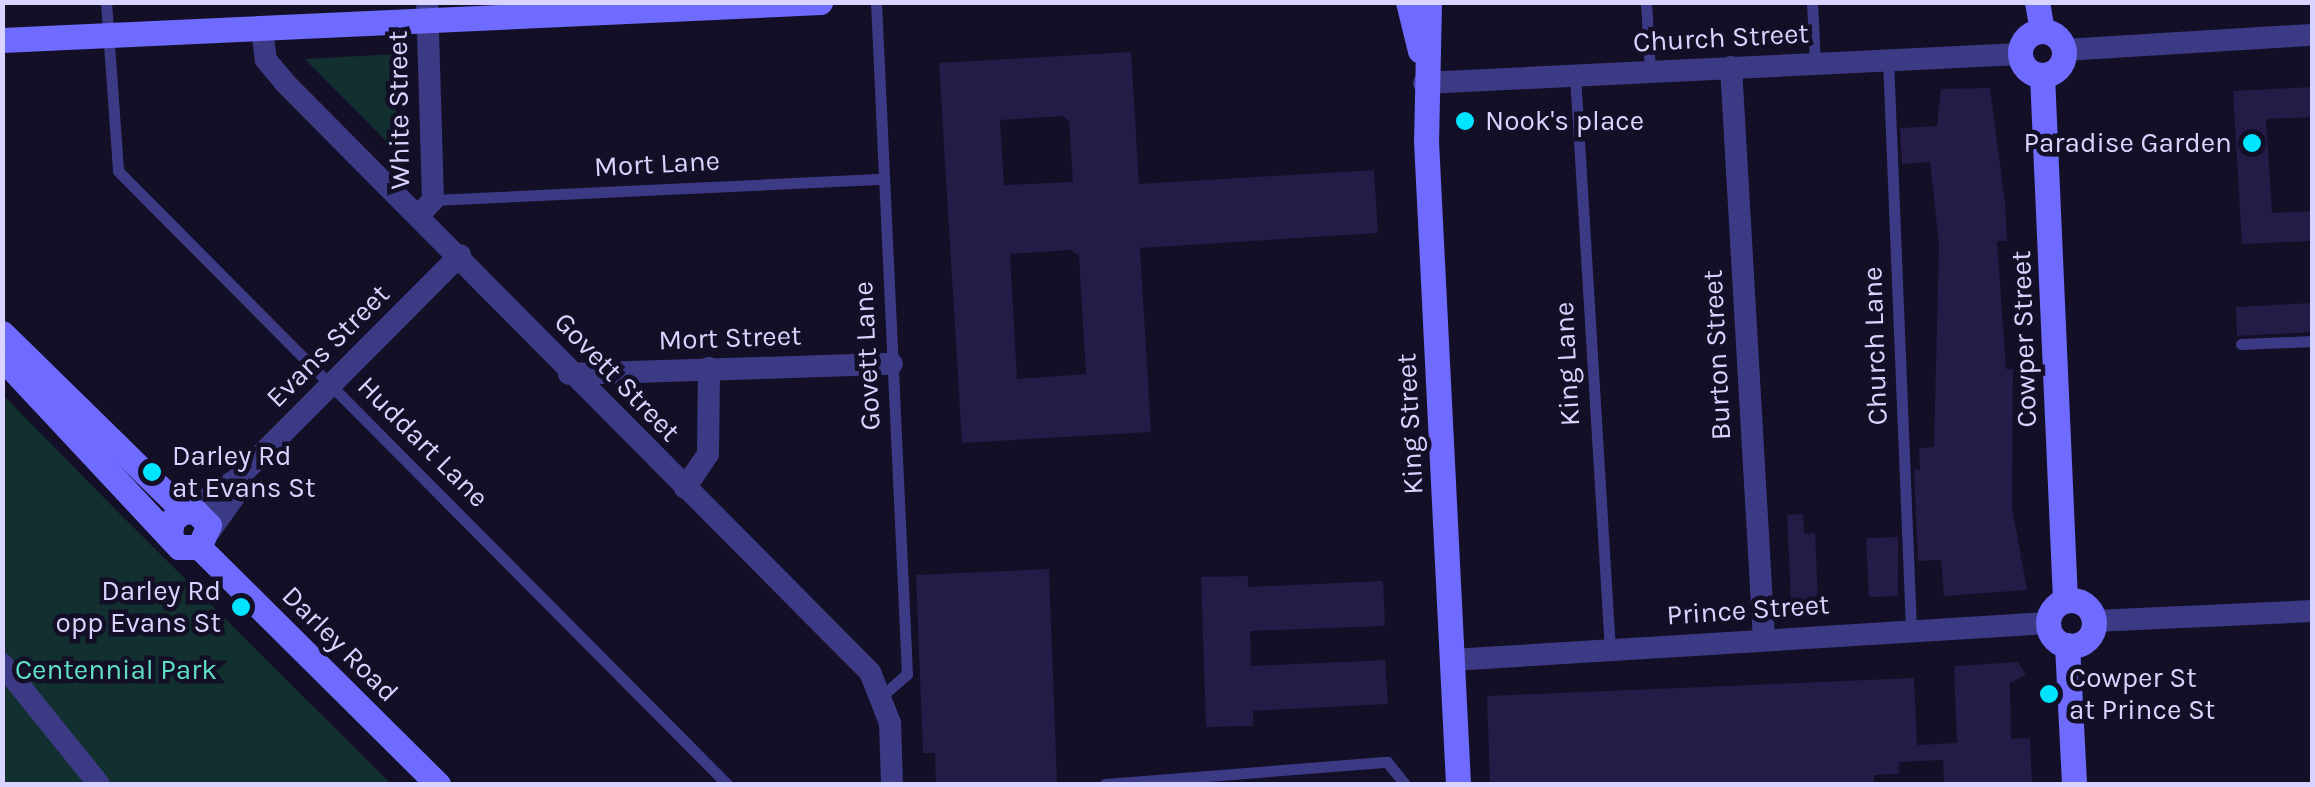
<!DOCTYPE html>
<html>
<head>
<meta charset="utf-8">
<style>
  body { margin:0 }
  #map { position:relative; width:2315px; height:787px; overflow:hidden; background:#130f26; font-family:Karla,sans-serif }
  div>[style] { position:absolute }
  .green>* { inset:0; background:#12302f }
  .building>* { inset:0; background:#241b47 }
  .lane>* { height:11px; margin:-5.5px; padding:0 5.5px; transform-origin:5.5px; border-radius:5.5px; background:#3d3a85 }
  .street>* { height:22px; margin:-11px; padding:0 11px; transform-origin:11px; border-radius:11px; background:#3d3a85 }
  .secondary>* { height:25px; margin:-12.5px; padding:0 12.5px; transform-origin:12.5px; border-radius:12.5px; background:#6f6bff }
  .secondary>.ring { margin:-12.5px; padding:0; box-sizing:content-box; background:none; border:25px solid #6f6bff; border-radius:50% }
  .dots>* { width:28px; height:28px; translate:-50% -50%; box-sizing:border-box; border:5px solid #130f26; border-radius:50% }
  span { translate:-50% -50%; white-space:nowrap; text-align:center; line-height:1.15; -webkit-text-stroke:9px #130f26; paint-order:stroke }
  .street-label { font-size:28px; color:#d9d4ff }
  .poi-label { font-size:28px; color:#d9d4ff }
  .left { translate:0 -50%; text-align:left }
  .right { translate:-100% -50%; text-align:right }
  .park-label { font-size:28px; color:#5fe0c0 }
  .frame { position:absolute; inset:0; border:5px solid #d9d4ff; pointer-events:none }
</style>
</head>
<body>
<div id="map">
  <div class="green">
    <i style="clip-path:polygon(397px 54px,402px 157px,305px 59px)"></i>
    <i style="clip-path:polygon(2px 394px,117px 511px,391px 784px,3px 784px)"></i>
  </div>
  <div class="building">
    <i style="clip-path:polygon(evenodd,1131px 52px,1139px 184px,1374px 170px,1378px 233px,1140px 248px,1151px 432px,962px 443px,939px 63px,1131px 52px,1063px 116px,1069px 121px,1073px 182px,1004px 185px,1000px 120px,1063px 116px,1131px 52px,1071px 250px,1079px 256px,1086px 374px,1017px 379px,1010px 254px,1071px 250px)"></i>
    <i style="clip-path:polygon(2312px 87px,2312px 117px,2266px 119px,2272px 213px,2312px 211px,2312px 241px,2242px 244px,2233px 91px)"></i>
    <i style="clip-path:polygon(1990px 88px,2005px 203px,2007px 241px,1997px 241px,2006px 369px,2013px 369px,2012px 507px,2027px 590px,1944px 596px,1941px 560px,1918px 561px,1914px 470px,1920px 469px,1919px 448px,1934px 447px,1939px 244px,1930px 162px,1902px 164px,1900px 128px,1937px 126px,1941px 89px)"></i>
    <i style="clip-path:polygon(2312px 303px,2312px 332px,2237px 336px,2236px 307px)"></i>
    <i style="clip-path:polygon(1803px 514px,1804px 534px,1815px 533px,1818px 600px,1791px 601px,1787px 515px)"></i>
    <i style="clip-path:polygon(1898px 537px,1898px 596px,1869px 597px,1866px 538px)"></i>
    <i style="clip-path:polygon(1049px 569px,1057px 784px,936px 784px,935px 753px,923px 753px,916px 575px)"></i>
    <i style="clip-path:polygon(1248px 576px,1248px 587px,1383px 581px,1385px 626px,1250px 631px,1251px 666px,1385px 660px,1388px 704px,1253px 711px,1253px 726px,1206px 727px,1201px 577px)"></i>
    <i style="clip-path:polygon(2018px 662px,2026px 675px,2010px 683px,2011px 739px,2030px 738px,2032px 784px,1944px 784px,1943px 760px,1899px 762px,1899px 774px,1874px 775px,1874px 784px,1490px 784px,1487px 696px,1914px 678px,1917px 745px,1957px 743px,1954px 666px)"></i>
  </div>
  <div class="lane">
    <i style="left:106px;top:2px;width:169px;rotate:85.9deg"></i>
    <i style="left:118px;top:171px;width:864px;rotate:45.19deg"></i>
    <i style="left:876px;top:2px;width:673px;rotate:87.36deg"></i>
    <i style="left:907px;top:674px;width:32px;rotate:139deg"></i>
    <i style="left:1646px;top:2px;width:69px;rotate:86.7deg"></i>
    <i style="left:1812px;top:2px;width:61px;rotate:87.2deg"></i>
    <i style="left:1888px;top:59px;width:571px;rotate:87.69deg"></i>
    <i style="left:1575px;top:75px;width:576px;rotate:86.52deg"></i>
    <i style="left:433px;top:200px;width:451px;rotate:-2.7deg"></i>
    <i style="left:2241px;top:344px;width:71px;rotate:-2.4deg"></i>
    <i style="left:1105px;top:784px;width:283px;rotate:-4.5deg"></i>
    <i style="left:1387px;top:762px;width:28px;rotate:51deg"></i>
  </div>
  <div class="street">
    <i style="left:262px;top:29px;width:31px;rotate:83deg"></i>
    <i style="left:266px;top:60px;width:30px;rotate:50deg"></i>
    <i style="left:285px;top:83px;width:830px;rotate:45.2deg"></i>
    <i style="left:870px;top:672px;width:55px;rotate:68.6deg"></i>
    <i style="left:890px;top:723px;width:61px;rotate:88.1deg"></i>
    <i style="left:2064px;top:50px;width:248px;rotate:-3.5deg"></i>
    <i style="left:1731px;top:67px;width:573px;rotate:86.7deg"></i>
    <i style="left:1424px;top:83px;width:597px;rotate:-2.79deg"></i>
    <i style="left:421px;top:213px;width:18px;rotate:-47deg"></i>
    <i style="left:433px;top:200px;width:198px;rotate:-91.7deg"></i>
    <i style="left:569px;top:374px;width:323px;rotate:-1.8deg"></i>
    <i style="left:685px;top:488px;width:41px;rotate:-55.9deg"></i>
    <i style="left:708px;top:454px;width:86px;rotate:-89.3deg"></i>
    <i style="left:190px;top:510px;width:56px;rotate:-33.4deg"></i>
    <i style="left:237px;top:479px;width:316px;rotate:-45.1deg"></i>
    <i style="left:209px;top:532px;width:43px;rotate:-54.5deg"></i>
    <i style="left:234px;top:497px;width:18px;rotate:-81deg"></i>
    <i style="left:2094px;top:621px;width:218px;rotate:-2.6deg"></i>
    <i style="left:1452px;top:660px;width:597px;rotate:-3.55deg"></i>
    <i style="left:2px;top:664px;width:154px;rotate:51.1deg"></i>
  </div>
  <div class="secondary">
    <i style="left:1408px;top:2px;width:50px;rotate:76.2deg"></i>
    <i style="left:1429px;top:2px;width:139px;rotate:91.2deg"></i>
    <i style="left:1426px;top:141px;width:644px;rotate:87.15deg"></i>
    <i style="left:2037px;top:2px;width:28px;rotate:80deg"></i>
    <i class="ring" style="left:2020px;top:31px;width:19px;height:19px"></i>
    <i style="left:2px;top:40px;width:819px;rotate:-2.66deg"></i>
    <i style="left:2042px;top:75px;width:526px;rotate:87.49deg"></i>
    <i style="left:2px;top:333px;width:255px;rotate:44.4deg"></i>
    <i style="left:2px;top:358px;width:259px;rotate:46.9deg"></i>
    <i style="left:179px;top:547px;width:20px"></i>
    <i style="left:199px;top:547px;width:24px;rotate:-66deg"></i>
    <i style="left:209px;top:525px;width:18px;rotate:-135deg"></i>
    <i style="left:196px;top:512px;width:12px;rotate:-175deg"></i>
    <i style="left:184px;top:511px;width:15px;rotate:143deg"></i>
    <i style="left:172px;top:520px;width:15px;rotate:98deg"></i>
    <i style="left:199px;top:547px;width:337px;rotate:44.8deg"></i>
    <i class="ring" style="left:2048px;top:600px;width:21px;height:21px"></i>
    <i style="left:2067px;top:645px;width:139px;rotate:87.1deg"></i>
  </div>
  <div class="dots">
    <i style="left:1465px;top:121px;background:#00e5ff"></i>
    <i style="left:2252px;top:143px;background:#00e5ff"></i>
    <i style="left:152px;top:472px;background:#00e5ff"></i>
    <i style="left:241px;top:607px;background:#00e5ff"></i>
    <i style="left:2049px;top:694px;background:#00e5ff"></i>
  </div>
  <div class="street-label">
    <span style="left:1721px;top:38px;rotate:-3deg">Church Street</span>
    <span style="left:399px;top:110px;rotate:-91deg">White Street</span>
    <span style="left:657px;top:164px;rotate:-3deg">Mort Lane</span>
    <span style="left:730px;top:338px;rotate:-2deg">Mort Street</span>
    <span style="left:2024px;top:339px;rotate:-92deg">Cowper Street</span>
    <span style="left:328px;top:346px;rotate:-45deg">Evans Street</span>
    <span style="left:1875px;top:346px;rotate:-92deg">Church Lane</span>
    <span style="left:1717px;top:355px;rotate:-93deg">Burton Street</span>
    <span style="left:867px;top:356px;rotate:-93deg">Govett Lane</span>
    <span style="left:1567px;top:364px;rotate:-93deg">King Lane</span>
    <span style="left:617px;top:377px;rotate:46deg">Govett Street</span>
    <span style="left:1410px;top:424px;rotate:-93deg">King Street</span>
    <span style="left:423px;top:442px;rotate:45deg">Huddart Lane</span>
    <span style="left:1748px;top:610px;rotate:-4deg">Prince Street</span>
    <span style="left:340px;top:644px;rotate:45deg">Darley Road</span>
  </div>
  <div class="poi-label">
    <span class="left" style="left:1485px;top:121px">Nook's place</span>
    <span class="right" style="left:2232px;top:143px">Paradise Garden</span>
    <span class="left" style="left:172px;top:472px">Darley Rd<br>at Evans St</span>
    <span class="right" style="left:221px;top:607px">Darley Rd<br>opp Evans St</span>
    <span class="left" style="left:2069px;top:694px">Cowper St<br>at Prince St</span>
  </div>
  <div class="park-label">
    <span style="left:116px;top:670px">Centennial Park</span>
  </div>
  <div class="frame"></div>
</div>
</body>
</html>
